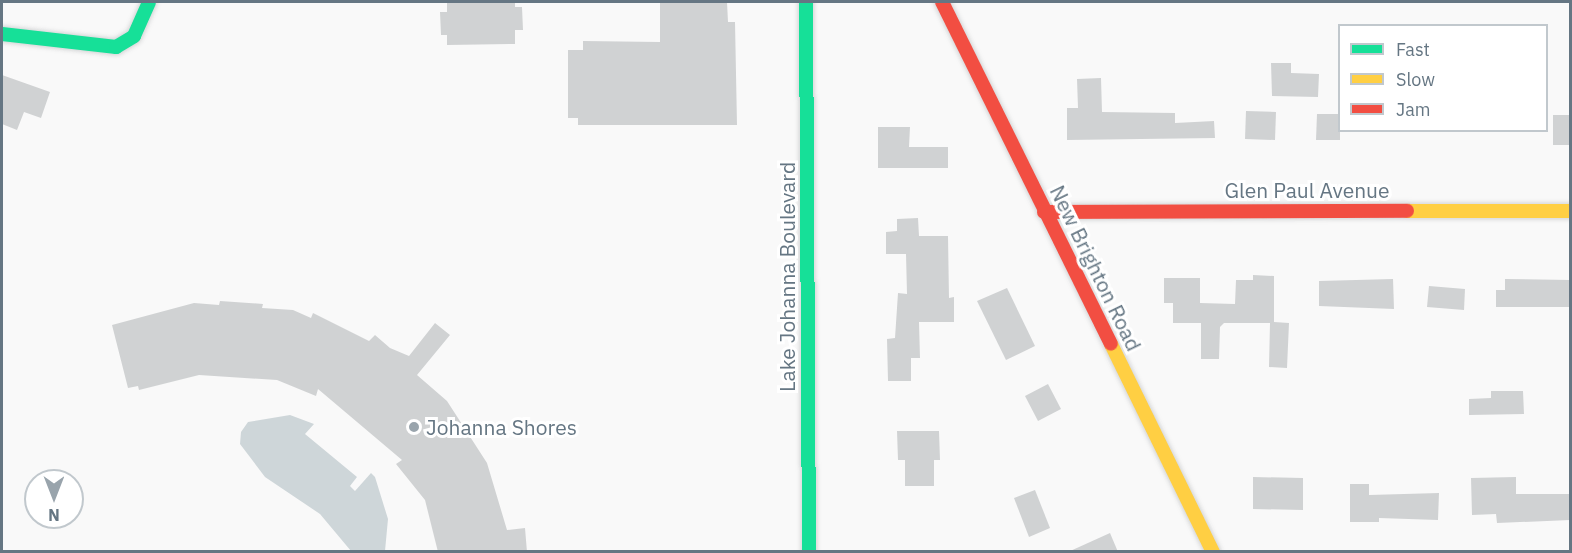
<!DOCTYPE html>
<html>
<head>
<meta charset="utf-8">
<style>
  body { margin:0 }
  #map { position:relative; width:1572px; height:553px; overflow:hidden; background:#f9f9f9; font-family:"IBM Plex Sans",sans-serif }
  div>[style] { position:absolute }
  .water>* { inset:0; background:#ced6d9 }
  .building>* { inset:0; background:#d0d2d3 }
  .roads { filter:drop-shadow(0 0 2px #d5d6d7) drop-shadow(0 0 2px #d5d6d7) }
  .fast>* { height:14px; margin:-7px; padding:0 7px; transform-origin:7px; border-radius:7px; background:#16e098 }
  .slow>* { height:14px; margin:-7px; padding:0 7px; transform-origin:7px; border-radius:7px; background:#ffcf43 }
  .jam>* { height:14px; margin:-7px; padding:0 7px; transform-origin:7px; border-radius:7px; background:#f24e42 }
  .dots>* { width:16px; height:16px; translate:-50% -50%; box-sizing:border-box; border:3px solid #fff; border-radius:50% }
  span { translate:-50% -50%; white-space:nowrap; text-align:center; line-height:1.15; -webkit-text-stroke:6px #fff; paint-order:stroke }
  .street-label { font-size:21px; color:#657683 }
  .poi-label { font-size:21px; color:#657683 }
  .left { translate:0 -50%; text-align:left }
  .frame { position:absolute; inset:0; border:3px solid #657683; pointer-events:none }
  .legend { position:absolute; left:1338px; top:24px; width:210px; height:108px; box-sizing:border-box; background:#fff; border:2px solid #c1c8cd; margin:0; padding:8px 10px; list-style:none; font-size:18px; color:#657683 }
  .legend li { display:flex; align-items:center; gap:12px; height:30px }
  .legend b { width:30px; border:2px solid #c1c8cd }
  .north { position:absolute; left:24px; top:469px; width:60px; height:60px; box-sizing:border-box; background:#fff; border:2px solid #c1c8cd; border-radius:50%; rotate:180deg; font-size:16px; font-weight:700; line-height:24px; text-align:center; color:#657683 }
  .north::after { content:''; display:block; margin:auto; width:21px; height:27px; background:#99a4ac; clip-path:polygon(50% 0,100% 100%,50% 72%,0 100%) }
</style>
</head>
<body>
<div id="map">
  <div class="water">
    <i style="clip-path:polygon(290px 415px,314px 424px,305px 434px,357px 477px,350px 486px,355px 491px,371px 473px,375px 477px,388px 519px,385px 551px,351px 551px,320px 514px,265px 477px,240px 444px,241px 432px,248px 422px)"></i>
  </div>
  <div class="building">
    <i style="clip-path:polygon(447px 2px,515px 2px,515px 7px,522px 7px,523px 30px,515px 30px,515px 44px,447px 45px,447px 35px,441px 35px,440px 12px,447px 12px)"></i>
    <i style="clip-path:polygon(660px 2px,727px 2px,728px 22px,735px 22px,737px 125px,578px 125px,578px 118px,568px 118px,568px 50px,583px 50px,583px 41px,660px 42px)"></i>
    <i style="clip-path:polygon(1271px 63px,1291px 63px,1291px 73px,1319px 74px,1318px 97px,1272px 96px)"></i>
    <i style="clip-path:polygon(2px 75px,50px 92px,41px 118px,24px 112px,17px 130px,2px 124px)"></i>
    <i style="clip-path:polygon(1101px 78px,1102px 112px,1175px 113px,1175px 123px,1214px 121px,1215px 138px,1067px 140px,1067px 108px,1078px 108px,1077px 79px)"></i>
    <i style="clip-path:polygon(1246px 111px,1276px 112px,1275px 140px,1245px 139px)"></i>
    <i style="clip-path:polygon(1317px 114px,1340px 114px,1340px 140px,1316px 140px)"></i>
    <i style="clip-path:polygon(1553px 115px,1570px 115px,1570px 145px,1553px 145px)"></i>
    <i style="clip-path:polygon(878px 127px,910px 127px,909px 147px,948px 147px,948px 168px,878px 168px)"></i>
    <i style="clip-path:polygon(918px 218px,919px 236px,948px 236px,949px 298px,954px 297px,954px 322px,919px 322px,920px 358px,911px 358px,911px 381px,888px 381px,887px 339px,895px 338px,898px 293px,907px 294px,906px 254px,886px 254px,886px 232px,897px 231px,897px 219px)"></i>
    <i style="clip-path:polygon(1253px 275px,1274px 276px,1274px 322px,1289px 323px,1287px 368px,1269px 367px,1270px 323px,1224px 323px,1220px 327px,1219px 359px,1201px 359px,1201px 323px,1173px 323px,1173px 303px,1164px 303px,1164px 278px,1200px 278px,1200px 303px,1235px 304px,1236px 280px,1253px 280px)"></i>
    <i style="clip-path:polygon(1393px 279px,1394px 309px,1319px 306px,1319px 281px)"></i>
    <i style="clip-path:polygon(1505px 279px,1570px 280px,1570px 307px,1496px 307px,1496px 290px,1505px 290px)"></i>
    <i style="clip-path:polygon(1429px 286px,1465px 289px,1464px 310px,1427px 307px)"></i>
    <i style="clip-path:polygon(1007px 288px,1035px 346px,1006px 360px,977px 301px)"></i>
    <i style="clip-path:polygon(220px 301px,263px 304px,262px 308px,293px 310px,311px 318px,313px 313px,369px 341px,375px 335px,390px 348px,409px 356px,435px 323px,450px 335px,417px 375px,447px 401px,487px 463px,507px 530px,525px 528px,527px 552px,438px 552px,425px 500px,396px 464px,402px 460px,318px 389px,316px 396px,277px 380px,199px 375px,139px 390px,138px 386px,128px 388px,112px 325px,194px 303px,219px 305px)"></i>
    <i style="clip-path:polygon(1048px 384px,1061px 409px,1038px 421px,1025px 396px)"></i>
    <i style="clip-path:polygon(1491px 391px,1523px 391px,1524px 414px,1469px 415px,1469px 399px,1491px 398px)"></i>
    <i style="clip-path:polygon(897px 431px,939px 431px,940px 460px,934px 460px,934px 486px,905px 486px,905px 460px,898px 460px)"></i>
    <i style="clip-path:polygon(1253px 477px,1303px 478px,1303px 510px,1253px 509px)"></i>
    <i style="clip-path:polygon(1516px 477px,1516px 494px,1570px 494px,1570px 520px,1497px 523px,1496px 514px,1472px 515px,1471px 478px)"></i>
    <i style="clip-path:polygon(1350px 484px,1369px 484px,1369px 495px,1439px 493px,1438px 520px,1379px 518px,1379px 522px,1350px 522px)"></i>
    <i style="clip-path:polygon(1035px 490px,1050px 528px,1029px 537px,1014px 498px)"></i>
    <i style="clip-path:polygon(1110px 533px,1118px 552px,1068px 552px)"></i>
  </div>
  <div class="roads">
    <div class="fast">
      <i style="left:806px;top:2px;width:550px;rotate:89.69deg"></i>
      <i style="left:2px;top:34px;width:115px;rotate:6.5deg"></i>
      <i style="left:116px;top:47px;width:21px;rotate:-31deg"></i>
      <i style="left:134px;top:36px;width:37px;rotate:-66deg"></i>
    </div>
    <div class="slow">
      <i style="left:1407px;top:211px;width:163px"></i>
      <i style="left:1111px;top:344px;width:232px;rotate:63.9deg"></i>
    </div>
    <div class="jam">
      <i style="left:942px;top:2px;width:381px;rotate:63.7deg"></i>
      <i style="left:1044px;top:212px;width:363px;rotate:-0.2deg"></i>
    </div>
  </div>
  <div class="dots">
    <i style="left:414px;top:427px;background:#99a4ac"></i>
  </div>
  <div class="street-label">
    <span style="left:1307px;top:190px">Glen Paul Avenue</span>
    <span style="left:1096px;top:268px;rotate:64deg">New Brighton Road</span>
    <span style="left:787px;top:277px;rotate:-90deg">Lake Johanna Boulevard</span>
  </div>
  <div class="poi-label">
    <span class="left" style="left:426px;top:427px">Johanna Shores</span>
  </div>
  <div class="frame"></div>
  <ul class="legend">
  <li><b style="height:8px;background:#16e098"></b>Fast</li>
  <li><b style="height:8px;background:#ffcf43"></b>Slow</li>
  <li><b style="height:8px;background:#f24e42"></b>Jam</li>
  </ul>
  <div class="north">N</div>
</div>
</body>
</html>
